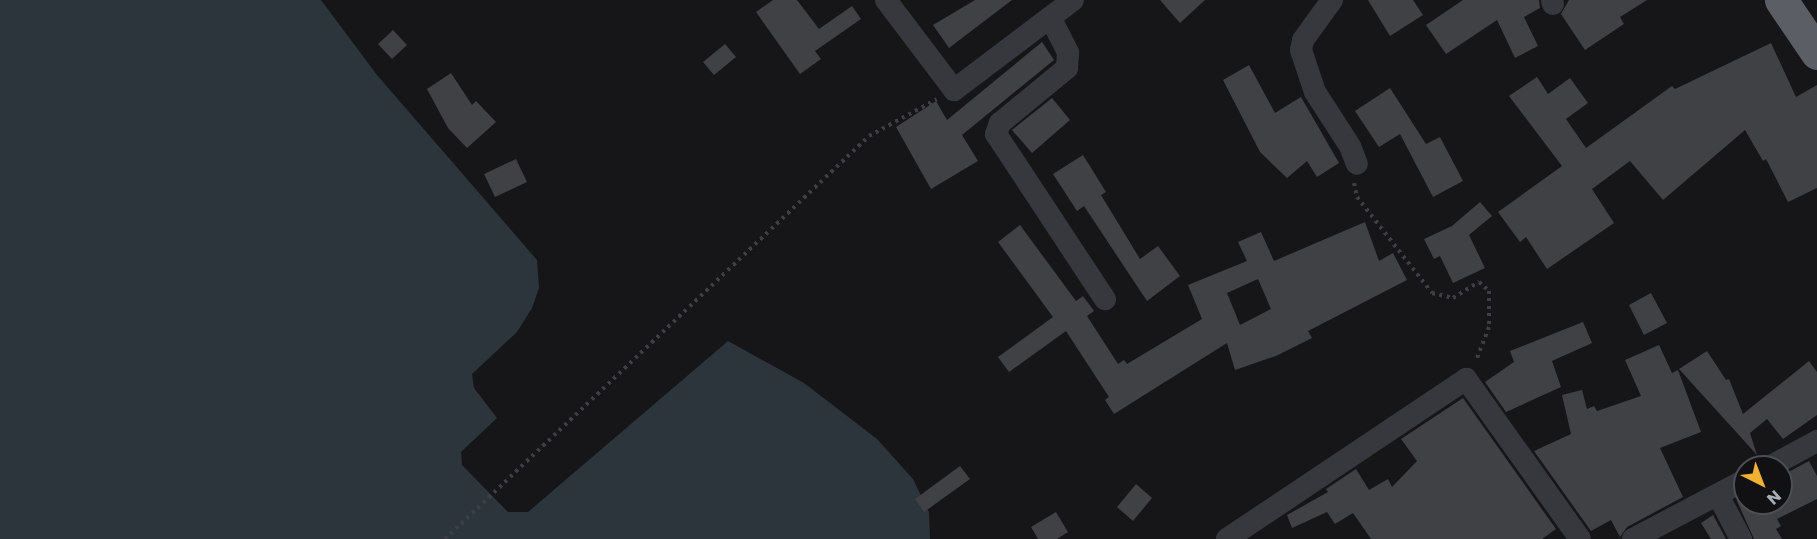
<!DOCTYPE html>
<html>
<head>
<meta charset="utf-8">
<style>
  body { margin:0 }
  #map { position:relative; width:1817px; height:539px; overflow:hidden; background:#161618; font-family:Poppins,sans-serif }
  div>[style] { position:absolute }
  .water>* { inset:0; background:#2c353c }
  .building>* { inset:0; background:#404145 }
  .path>* { height:4px; margin-top:-2px; transform-origin:0; background:repeating-linear-gradient(90deg,#3d3f44 0 3px,transparent 0 7.5px) }
  .minor>* { height:22px; margin:-11px; padding:0 11px; transform-origin:11px; border-radius:11px; background:#37383d }
  .trunk>* { height:33px; margin:-16.5px; padding:0 16.5px; transform-origin:16.5px; border-radius:16.5px; background:#5b5e65 }
  span { translate:-50% -50%; white-space:nowrap; text-align:center; line-height:1.15; -webkit-text-stroke:5px #111113; paint-order:stroke }
  .north { position:absolute; left:1733px; top:455px; width:60px; height:60px; box-sizing:border-box; background:#111113; border:2px solid #4d4f55; border-radius:50%; rotate:138deg; font-size:16px; font-weight:700; line-height:24px; text-align:center; color:#a8adb8 }
  .north::after { content:''; display:block; margin:auto; width:21px; height:27px; background:#f2b134; clip-path:polygon(50% 0,100% 100%,50% 72%,0 100%) }
</style>
</head>
<body>
<div id="map">
  <div class="water">
    <i style="clip-path:polygon(0 0,321px 0,377px 75px,537px 260px,539px 288px,532px 308px,517px 332px,472px 374px,474px 388px,497px 418px,461px 452px,462px 465px,508px 512px,528px 512px,728px 341px,804px 383px,877px 439px,913px 479px,929px 512px,930px 539px,0 539px)"></i>
  </div>
  <div class="building">
    <i style="clip-path:polygon(773px 0,797px 0,819px 29px,852px 6px,861px 19px,815px 51px,821px 59px,800px 74px,756px 12px)"></i>
    <i style="clip-path:polygon(975px 0,1012px 0,949px 48px,933px 25px)"></i>
    <i style="clip-path:polygon(1160px 0,1205px 0,1180px 23px)"></i>
    <i style="clip-path:polygon(1368px 0,1413px 0,1423px 15px,1390px 36px)"></i>
    <i style="clip-path:polygon(1463px 0,1539px 0,1540px 8px,1524px 17px,1538px 46px,1515px 58px,1497px 20px,1446px 54px,1426px 25px)"></i>
    <i style="clip-path:polygon(1569px 0,1647px 0,1620px 17px,1624px 24px,1585px 50px,1561px 14px)"></i>
    <i style="clip-path:polygon(393px 30px,407px 45px,392px 59px,378px 44px)"></i>
    <i style="clip-path:polygon(1042px 42px,1054px 60px,962px 135px,978px 161px,931px 189px,896px 127px,936px 101px,947px 120px)"></i>
    <i style="clip-path:polygon(1771px 43px,1796px 97px,1817px 85px,1817px 188px,1788px 202px,1766px 159px,1763px 161px,1745px 130px,1663px 200px,1630px 161px,1592px 189px,1614px 223px,1547px 269px,1526px 237px,1520px 242px,1498px 212px,1562px 166px,1509px 96px,1537px 77px,1548px 94px,1570px 78px,1588px 103px,1566px 119px,1586px 148px,1672px 86px,1675px 89px)"></i>
    <i style="clip-path:polygon(725px 44px,736px 57px,714px 75px,703px 62px)"></i>
    <i style="clip-path:polygon(1249px 65px,1275px 113px,1301px 97px,1339px 163px,1317px 177px,1307px 161px,1287px 178px,1260px 152px,1223px 80px)"></i>
    <i style="clip-path:polygon(451px 73px,472px 105px,476px 101px,496px 122px,467px 148px,448px 128px,427px 89px)"></i>
    <i style="clip-path:polygon(1390px 88px,1426px 144px,1440px 137px,1463px 181px,1433px 197px,1400px 134px,1379px 147px,1355px 111px)"></i>
    <i style="clip-path:polygon(1052px 98px,1070px 120px,1032px 153px,1012px 130px)"></i>
    <i style="clip-path:polygon(1083px 155px,1106px 192px,1101px 195px,1140px 259px,1158px 246px,1180px 276px,1147px 301px,1084px 206px,1077px 211px,1053px 174px)"></i>
    <i style="clip-path:polygon(516px 159px,527px 182px,495px 197px,484px 174px)"></i>
    <i style="clip-path:polygon(1480px 202px,1492px 216px,1469px 235px,1485px 268px,1453px 283px,1440px 256px,1434px 259px,1424px 239px,1452px 226px)"></i>
    <i style="clip-path:polygon(evenodd,1365px 222px,1379px 261px,1393px 253px,1407px 280px,1308px 331px,1312px 338px,1276px 356px,1235px 370px,1227px 343px,1114px 414px,1105px 400px,1109px 397px,1066px 331px,1009px 372px,998px 357px,1053px 317px,998px 242px,1020px 225px,1076px 301px,1083px 296px,1094px 311px,1087px 316px,1118px 364px,1124px 360px,1127px 364px,1202px 319px,1188px 285px,1247px 261px,1238px 242px,1261px 232px,1274px 261px,1365px 222px,1258px 279px,1271px 309px,1240px 325px,1227px 293px,1258px 279px)"></i>
    <i style="clip-path:polygon(1651px 293px,1667px 323px,1644px 335px,1629px 305px)"></i>
    <i style="clip-path:polygon(1583px 322px,1592px 343px,1552px 361px,1561px 387px,1506px 412px,1485px 382px,1514px 362px,1510px 351px)"></i>
    <i style="clip-path:polygon(1659px 345px,1672px 373px,1678px 370px,1701px 432px,1660px 448px,1683px 497px,1627px 527px,1620px 537px,1611px 520px,1591px 531px,1534px 451px,1571px 434px,1562px 395px,1582px 390px,1587px 409px,1594px 406px,1597px 411px,1641px 396px,1625px 360px)"></i>
    <i style="clip-path:polygon(1707px 351px,1726px 380px,1729px 379px,1743px 414px,1809px 361px,1817px 372px,1817px 415px,1783px 439px,1767px 419px,1750px 433px,1757px 455px,1679px 369px)"></i>
    <i style="clip-path:polygon(1463px 398px,1556px 529px,1542px 539px,1371px 539px,1353px 513px,1335px 524px,1327px 512px,1292px 528px,1287px 515px,1328px 492px,1326px 489px,1356px 469px,1369px 490px,1388px 479px,1392px 487px,1417px 461px,1401px 439px)"></i>
    <i style="clip-path:polygon(1809px 461px,1817px 476px,1817px 499px,1777px 519px,1781px 526px,1776px 529px,1782px 539px,1754px 539px,1737px 501px,1745px 497px,1745px 503px,1781px 503px,1781px 476px)"></i>
    <i style="clip-path:polygon(960px 466px,970px 479px,924px 512px,915px 499px)"></i>
    <i style="clip-path:polygon(1136px 484px,1152px 498px,1133px 521px,1117px 507px)"></i>
    <i style="clip-path:polygon(1056px 512px,1068px 532px,1057px 539px,1038px 539px,1031px 527px)"></i>
    <i style="clip-path:polygon(1713px 515px,1726px 539px,1711px 539px,1701px 523px)"></i>
  </div>
  <div class="path">
    <i style="left:1354px;top:183px;width:14px;rotate:78deg"></i>
    <i style="left:1357px;top:197px;width:122px;rotate:52deg"></i>
    <i style="left:1432px;top:293px;width:22px;rotate:13deg"></i>
    <i style="left:1453px;top:298px;width:31px;rotate:-32deg"></i>
    <i style="left:1479px;top:282px;width:13px;rotate:42deg"></i>
    <i style="left:1489px;top:291px;width:36px;rotate:90deg"></i>
    <i style="left:1489px;top:327px;width:36px;rotate:111deg"></i>
    <i style="left:445px;top:539px;width:585px;rotate:-43.55deg"></i>
    <i style="left:869px;top:136px;width:77px;rotate:-28.6deg"></i>
  </div>
  <div class="minor">
    <i style="left:886px;top:0;width:113px;rotate:52.9deg"></i>
    <i style="left:954px;top:90px;width:149px;rotate:-37.1deg"></i>
    <i style="left:1332px;top:0;width:49px;rotate:125.9deg"></i>
    <i style="left:1303px;top:40px;width:10px;rotate:101deg"></i>
    <i style="left:1301px;top:50px;width:44px;rotate:71.6deg"></i>
    <i style="left:1315px;top:92px;width:64px;rotate:57.1deg"></i>
    <i style="left:1350px;top:146px;width:19px;rotate:69deg"></i>
    <i style="left:1552px;top:0;width:4px;rotate:76deg"></i>
    <i style="left:1051px;top:19px;width:38px;rotate:63deg"></i>
    <i style="left:1068px;top:53px;width:15px;rotate:94deg"></i>
    <i style="left:1067px;top:68px;width:87px;rotate:140.6deg"></i>
    <i style="left:1000px;top:123px;width:12px;rotate:110deg"></i>
    <i style="left:996px;top:134px;width:198px;rotate:56.6deg"></i>
    <i style="left:1769px;top:467px;width:55px;rotate:-28.4deg"></i>
    <i style="left:1718px;top:495px;width:50px;rotate:62.4deg"></i>
    <i style="left:1227px;top:539px;width:288px;rotate:-33.8deg"></i>
    <i style="left:1466px;top:379px;width:196px;rotate:54.5deg"></i>
    <i style="left:1633px;top:539px;width:127px;rotate:-27.8deg"></i>
  </div>
  <div class="trunk">
    <i style="left:1781px;top:0;width:64px;rotate:55.8deg"></i>
  </div>
  <div class="north">N</div>
</div>
</body>
</html>
